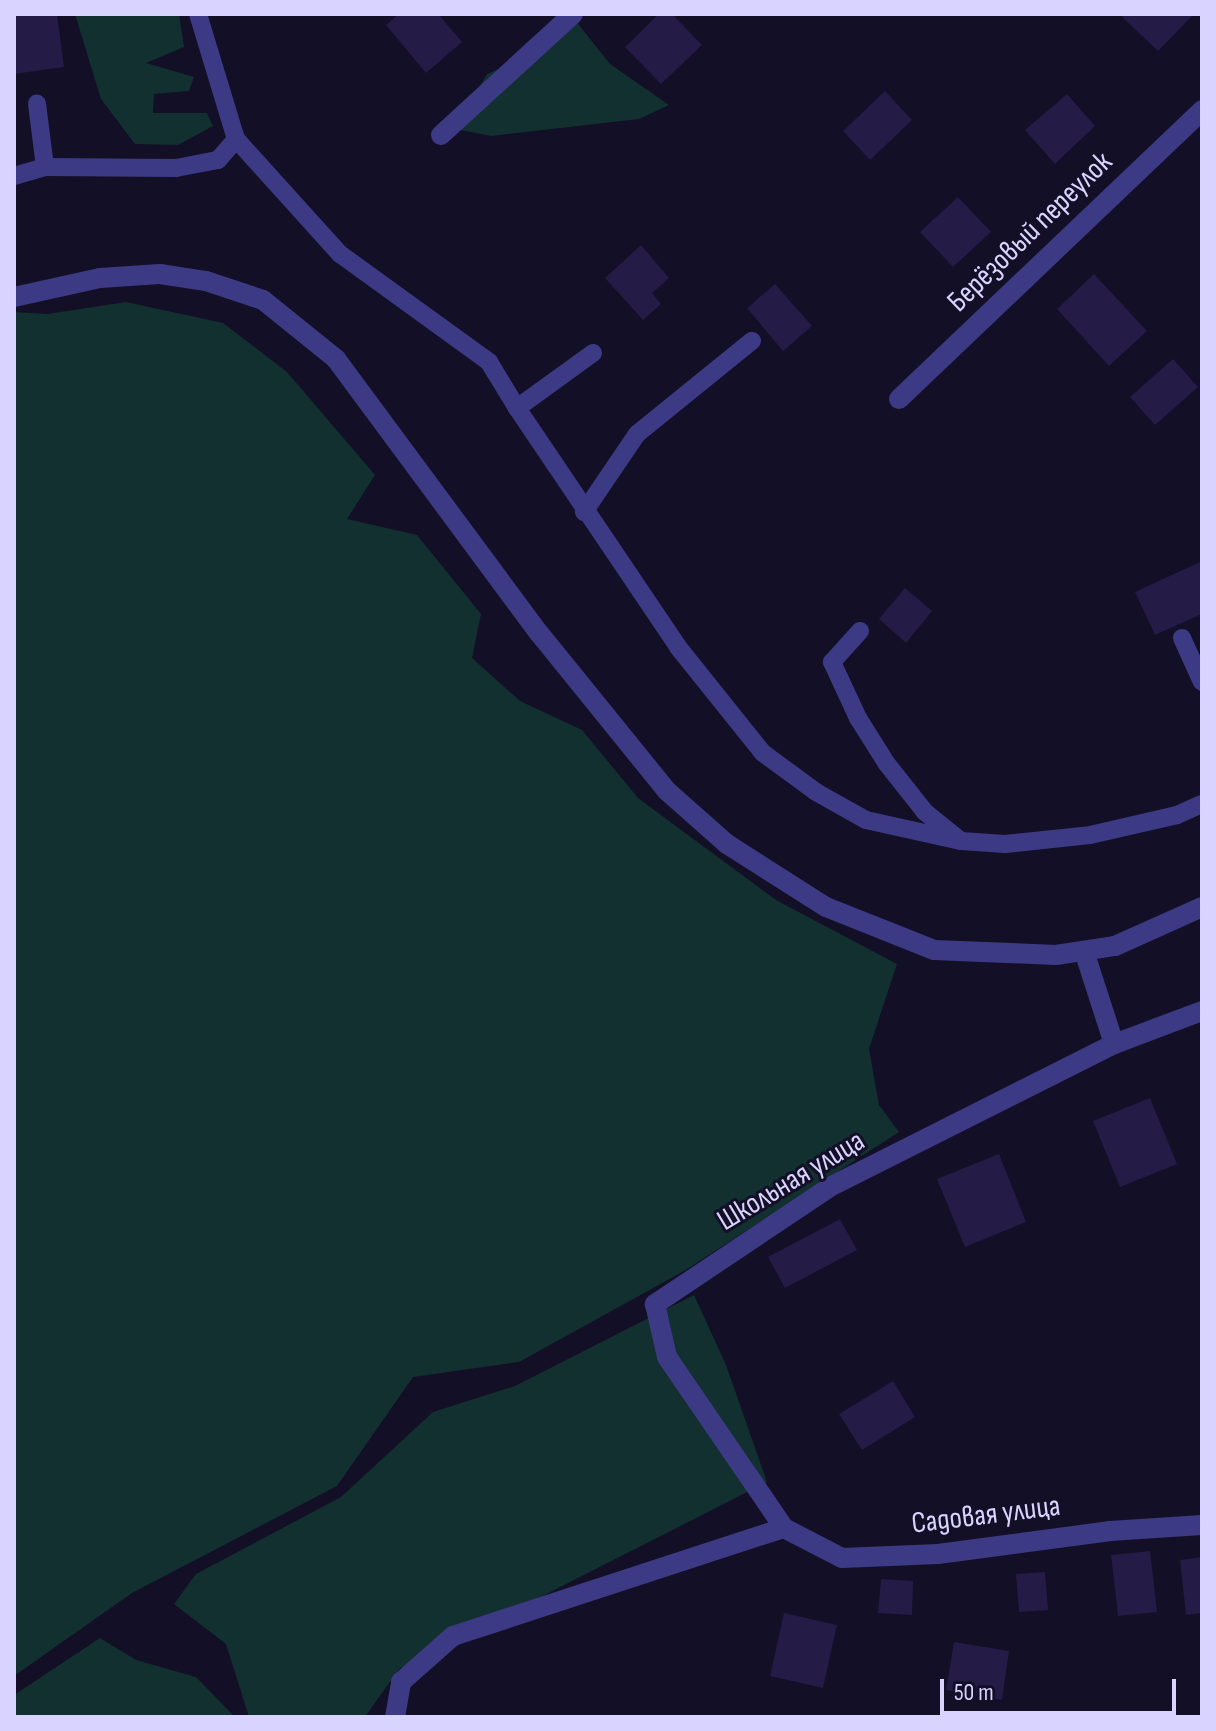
<!DOCTYPE html>
<html>
<head>
<meta charset="utf-8">
<style>
  body { margin:0 }
  #map { position:relative; width:1216px; height:1731px; overflow:hidden; background:#130f26; font-family:"Sofia Sans Condensed",sans-serif }
  div>[style] { position:absolute }
  .green>* { inset:0; background:#12302f }
  .building>* { inset:0; background:#241b47 }
  .service>* { height:18px; margin:-9px; padding:0 9px; transform-origin:9px; border-radius:9px; background:#3d3a85 }
  .minor>* { height:20px; margin:-10px; padding:0 10px; transform-origin:10px; border-radius:10px; background:#3d3a85 }
  .tertiary>* { height:20px; margin:-10px; padding:0 10px; transform-origin:10px; border-radius:10px; background:#3d3a85 }
  span { translate:-50% -50%; white-space:nowrap; text-align:center; line-height:1.15; -webkit-text-stroke:6px #130f26; paint-order:stroke }
  .street-label { font-size:30px; color:#d9d4ff }
  .frame { position:absolute; inset:0; border:16px solid #d9d4ff; pointer-events:none }
  .scale { position:absolute; left:940px; top:1679px; width:236px; height:36px; box-sizing:border-box; border:4px solid #d9d4ff; border-top:0; padding-left:10px; font-size:24px; line-height:28px; white-space:nowrap; color:#d9d4ff; -webkit-text-stroke:6px #130f26; paint-order:stroke }
</style>
</head>
<body>
<div id="map">
  <div class="green">
    <i style="clip-path:polygon(75px 14px,179px 14px,184px 47px,146px 63px,194px 77px,189px 91px,154px 94px,153px 113px,207px 113px,213px 126px,178px 145px,135px 144px,101px 99px)"></i>
    <i style="clip-path:polygon(571px 15px,610px 64px,669px 105px,639px 119px,491px 136px,455px 129px,487px 74px,537px 53px)"></i>
    <i style="clip-path:polygon(126px 302px,223px 323px,287px 372px,375px 475px,347px 519px,417px 535px,481px 614px,472px 658px,520px 701px,582px 730px,638px 798px,776px 900px,897px 964px,869px 1049px,879px 1105px,899px 1132px,684px 1271px,519px 1362px,413px 1377px,337px 1486px,132px 1593px,14px 1676px,14px 312px,47px 314px)"></i>
    <i style="clip-path:polygon(694px 1295px,726px 1365px,767px 1482px,399px 1669px,365px 1717px,249px 1717px,226px 1644px,174px 1604px,196px 1574px,341px 1497px,433px 1412px,515px 1386px)"></i>
    <i style="clip-path:polygon(100px 1638px,136px 1660px,196px 1677px,235px 1717px,14px 1717px,14px 1695px)"></i>
  </div>
  <div class="building">
    <i style="clip-path:polygon(14px 14px,57px 14px,64px 67px,14px 74px)"></i>
    <i style="clip-path:polygon(399px 14px,438px 14px,462px 42px,426px 73px,386px 25px)"></i>
    <i style="clip-path:polygon(659px 14px,672px 14px,702px 45px,661px 84px,625px 47px)"></i>
    <i style="clip-path:polygon(1125px 14px,1194px 14px,1158px 51px,1122px 17px)"></i>
    <i style="clip-path:polygon(885px 91px,912px 120px,870px 160px,843px 131px)"></i>
    <i style="clip-path:polygon(1067px 94px,1095px 126px,1055px 164px,1025px 130px)"></i>
    <i style="clip-path:polygon(958px 197px,991px 232px,953px 267px,920px 232px)"></i>
    <i style="clip-path:polygon(641px 245px,669px 278px,652px 293px,661px 304px,643px 320px,605px 278px)"></i>
    <i style="clip-path:polygon(1094px 274px,1147px 331px,1109px 366px,1057px 309px)"></i>
    <i style="clip-path:polygon(775px 284px,812px 326px,783px 351px,747px 308px)"></i>
    <i style="clip-path:polygon(1173px 359px,1198px 387px,1155px 425px,1130px 397px)"></i>
    <i style="clip-path:polygon(1200px 562px,1202px 614px,1155px 635px,1135px 592px)"></i>
    <i style="clip-path:polygon(905px 588px,932px 611px,906px 643px,879px 619px)"></i>
    <i style="clip-path:polygon(1150px 1098px,1177px 1164px,1120px 1187px,1093px 1121px)"></i>
    <i style="clip-path:polygon(999px 1154px,1026px 1222px,965px 1247px,937px 1179px)"></i>
    <i style="clip-path:polygon(840px 1219px,857px 1250px,785px 1288px,768px 1257px)"></i>
    <i style="clip-path:polygon(893px 1381px,915px 1417px,862px 1450px,839px 1414px)"></i>
    <i style="clip-path:polygon(1150px 1551px,1157px 1612px,1118px 1616px,1111px 1555px)"></i>
    <i style="clip-path:polygon(1202px 1557px,1202px 1613px,1186px 1615px,1180px 1560px)"></i>
    <i style="clip-path:polygon(1045px 1572px,1048px 1610px,1019px 1612px,1016px 1574px)"></i>
    <i style="clip-path:polygon(881px 1579px,913px 1581px,912px 1615px,878px 1613px)"></i>
    <i style="clip-path:polygon(784px 1613px,837px 1625px,823px 1688px,770px 1676px)"></i>
    <i style="clip-path:polygon(954px 1642px,1009px 1651px,1002px 1700px,946px 1690px)"></i>
  </div>
  <div class="service">
    <i style="left:198px;top:14px;width:131px;rotate:73.1deg"></i>
    <i style="left:236px;top:139px;width:155px;rotate:47.9deg"></i>
    <i style="left:340px;top:254px;width:184px;rotate:35.9deg"></i>
    <i style="left:489px;top:362px;width:54px;rotate:58.7deg"></i>
    <i style="left:45px;top:167px;width:131px;rotate:0.4deg"></i>
    <i style="left:176px;top:168px;width:43px;rotate:-10.8deg"></i>
    <i style="left:218px;top:160px;width:28px;rotate:-49deg"></i>
    <i style="left:14px;top:176px;width:32px;rotate:-16deg"></i>
    <i style="left:45px;top:167px;width:64px;rotate:-97.2deg"></i>
    <i style="left:593px;top:353px;width:94px;rotate:144.1deg"></i>
    <i style="left:517px;top:408px;width:288px;rotate:56deg"></i>
    <i style="left:678px;top:647px;width:136px;rotate:51.3deg"></i>
    <i style="left:763px;top:753px;width:66px;rotate:36.3deg"></i>
    <i style="left:816px;top:792px;width:57px;rotate:29.2deg"></i>
    <i style="left:866px;top:820px;width:97px;rotate:12.5deg"></i>
    <i style="left:584px;top:512px;width:94px;rotate:-55.8deg"></i>
    <i style="left:637px;top:434px;width:148px;rotate:-39deg"></i>
    <i style="left:860px;top:631px;width:42px;rotate:132.1deg"></i>
    <i style="left:832px;top:662px;width:62px;rotate:65.1deg"></i>
    <i style="left:858px;top:718px;width:54px;rotate:57.8deg"></i>
    <i style="left:887px;top:764px;width:61px;rotate:51.6deg"></i>
    <i style="left:925px;top:812px;width:46px;rotate:38.9deg"></i>
    <i style="left:961px;top:841px;width:44px;rotate:3.9deg"></i>
    <i style="left:1005px;top:844px;width:85px;rotate:-6deg"></i>
    <i style="left:1090px;top:835px;width:89px;rotate:-12.9deg"></i>
    <i style="left:1177px;top:815px;width:27px;rotate:-24deg"></i>
    <i style="left:1182px;top:638px;width:48px;rotate:65.6deg"></i>
  </div>
  <div class="minor">
    <i style="left:441px;top:135px;width:179px;rotate:-42.5deg"></i>
    <i style="left:899px;top:399px;width:419px;rotate:-43.6deg"></i>
    <i style="left:1084px;top:951px;width:98px;rotate:72.1deg"></i>
    <i style="left:1202px;top:1011px;width:94px;rotate:159.4deg"></i>
    <i style="left:1114px;top:1044px;width:318px;rotate:153.3deg"></i>
    <i style="left:830px;top:1187px;width:211px;rotate:146.2deg"></i>
    <i style="left:655px;top:1304px;width:54px;rotate:77.2deg"></i>
    <i style="left:667px;top:1357px;width:207px;rotate:55.6deg"></i>
    <i style="left:784px;top:1528px;width:65px;rotate:27.3deg"></i>
    <i style="left:842px;top:1558px;width:96px;rotate:-2.4deg"></i>
    <i style="left:938px;top:1554px;width:174px;rotate:-7.6deg"></i>
    <i style="left:1110px;top:1531px;width:92px;rotate:-3.7deg"></i>
    <i style="left:395px;top:1717px;width:36px;rotate:-80deg"></i>
    <i style="left:401px;top:1682px;width:69px;rotate:-41.5deg"></i>
    <i style="left:453px;top:1636px;width:348px;rotate:-18.1deg"></i>
  </div>
  <div class="tertiary">
    <i style="left:14px;top:297px;width:88px;rotate:-12.5deg"></i>
    <i style="left:100px;top:278px;width:60px;rotate:-3.8deg"></i>
    <i style="left:160px;top:274px;width:47px;rotate:8.7deg"></i>
    <i style="left:206px;top:281px;width:60px;rotate:18.4deg"></i>
    <i style="left:263px;top:300px;width:94px;rotate:38.9deg"></i>
    <i style="left:336px;top:359px;width:341px;rotate:53.5deg"></i>
    <i style="left:539px;top:633px;width:203px;rotate:51deg"></i>
    <i style="left:667px;top:791px;width:80px;rotate:41.5deg"></i>
    <i style="left:727px;top:844px;width:117px;rotate:32.5deg"></i>
    <i style="left:826px;top:907px;width:116px;rotate:21.7deg"></i>
    <i style="left:934px;top:950px;width:122px;rotate:2.3deg"></i>
    <i style="left:1056px;top:955px;width:60px;rotate:-8.7deg"></i>
    <i style="left:1115px;top:946px;width:95px;rotate:-24.1deg"></i>
  </div>
  <div class="street-label">
    <span style="left:1030px;top:232px;rotate:-44deg">Берёзовый переулок</span>
    <span style="left:791px;top:1181px;rotate:-31deg">Школьная улица</span>
    <span style="left:986px;top:1515px;rotate:-7deg">Садовая улица</span>
  </div>
  <div class="frame"></div>
  <div class="scale">50 m</div>
</div>
</body>
</html>
